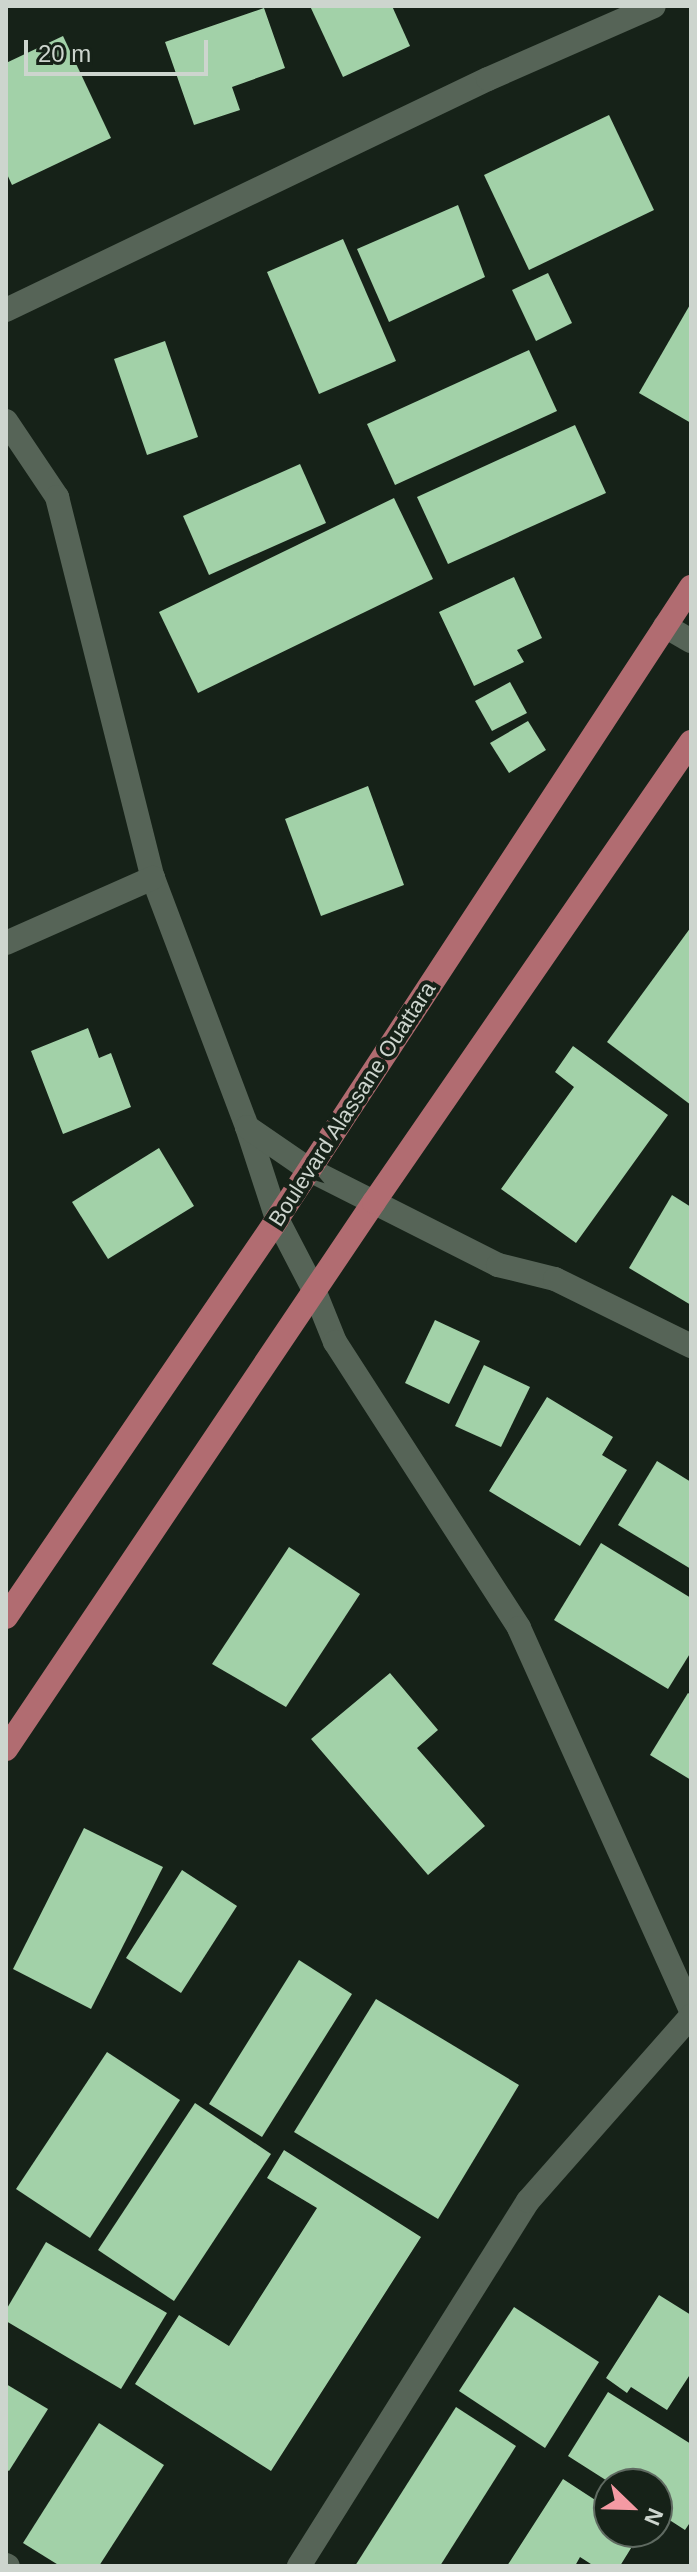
<!DOCTYPE html>
<html>
<head>
<meta charset="utf-8">
<style>
  body { margin:0 }
  #map { position:relative; width:697px; height:2572px; overflow:hidden; background:#162218; font-family:Arial,sans-serif }
  div>[style] { position:absolute }
  .building>* { inset:0; background:#a2d1a8 }
  .street>* { height:24px; margin:-12px; padding:0 12px; transform-origin:12px; border-radius:12px; background:#566457 }
  .primary>* { height:24px; margin:-12px; padding:0 12px; transform-origin:12px; border-radius:12px; background:#b16c71 }
  span { translate:-50% -50%; white-space:nowrap; text-align:center; line-height:1.15; -webkit-text-stroke:8px #162218; paint-order:stroke }
  .street-label { font-size:22px; color:#cdd5ce }
  .frame { position:absolute; inset:0; border:8px solid #cdd5ce; pointer-events:none }
  .north { position:absolute; left:593px; top:2468px; width:80px; height:80px; box-sizing:border-box; background:#162218; border:2px solid #5f6a61; border-radius:50%; rotate:113deg; font-size:22px; font-weight:700; line-height:32px; text-align:center; color:#cdd5ce }
  .north::after { content:''; display:block; margin:auto; width:28px; height:36px; background:#f49aa3; clip-path:polygon(50% 0,100% 100%,50% 72%,0 100%) }
  .scale { position:absolute; left:24px; top:40px; width:184px; height:36px; box-sizing:border-box; border:4px solid #cdd5ce; border-top:0; padding-left:10px; font-size:24px; line-height:28px; white-space:nowrap; color:#cdd5ce; -webkit-text-stroke:6px #162218; paint-order:stroke }
</style>
</head>
<body>
<div id="map">
  <div class="building">
    <i style="clip-path:polygon(310px 6px,392px 6px,410px 46px,343px 77px)"></i>
    <i style="clip-path:polygon(264px 8px,285px 68px,232px 87px,240px 110px,194px 125px,165px 42px)"></i>
    <i style="clip-path:polygon(63px 36px,111px 138px,12px 185px,6px 172px,6px 63px)"></i>
    <i style="clip-path:polygon(609px 115px,654px 210px,529px 270px,484px 175px)"></i>
    <i style="clip-path:polygon(458px 205px,485px 277px,389px 322px,357px 249px)"></i>
    <i style="clip-path:polygon(343px 239px,396px 361px,319px 394px,267px 272px)"></i>
    <i style="clip-path:polygon(548px 273px,572px 323px,536px 341px,512px 290px)"></i>
    <i style="clip-path:polygon(691px 303px,691px 423px,639px 393px)"></i>
    <i style="clip-path:polygon(165px 341px,198px 437px,147px 455px,114px 359px)"></i>
    <i style="clip-path:polygon(529px 350px,557px 411px,395px 485px,367px 424px)"></i>
    <i style="clip-path:polygon(575px 425px,606px 493px,448px 564px,417px 497px)"></i>
    <i style="clip-path:polygon(300px 464px,326px 523px,209px 575px,183px 516px)"></i>
    <i style="clip-path:polygon(394px 498px,433px 579px,198px 693px,159px 612px)"></i>
    <i style="clip-path:polygon(514px 577px,542px 638px,517px 650px,524px 662px,474px 686px,439px 612px)"></i>
    <i style="clip-path:polygon(510px 682px,527px 713px,492px 731px,475px 701px)"></i>
    <i style="clip-path:polygon(528px 721px,546px 750px,509px 773px,490px 743px)"></i>
    <i style="clip-path:polygon(368px 786px,404px 885px,321px 916px,285px 819px)"></i>
    <i style="clip-path:polygon(691px 927px,691px 1105px,607px 1042px)"></i>
    <i style="clip-path:polygon(88px 1028px,99px 1058px,111px 1053px,131px 1107px,63px 1134px,31px 1051px)"></i>
    <i style="clip-path:polygon(573px 1046px,668px 1115px,576px 1243px,501px 1189px,574px 1087px,555px 1072px)"></i>
    <i style="clip-path:polygon(159px 1148px,194px 1206px,108px 1259px,72px 1202px)"></i>
    <i style="clip-path:polygon(672px 1195px,691px 1207px,691px 1305px,629px 1268px)"></i>
    <i style="clip-path:polygon(435px 1320px,480px 1341px,449px 1404px,405px 1383px)"></i>
    <i style="clip-path:polygon(484px 1365px,530px 1387px,501px 1447px,455px 1426px)"></i>
    <i style="clip-path:polygon(547px 1397px,613px 1437px,602px 1455px,627px 1470px,580px 1546px,489px 1491px)"></i>
    <i style="clip-path:polygon(657px 1461px,691px 1482px,691px 1569px,618px 1525px)"></i>
    <i style="clip-path:polygon(601px 1543px,691px 1598px,691px 1652px,668px 1689px,554px 1620px)"></i>
    <i style="clip-path:polygon(289px 1547px,360px 1594px,286px 1707px,212px 1664px)"></i>
    <i style="clip-path:polygon(390px 1673px,438px 1730px,417px 1748px,485px 1826px,428px 1875px,311px 1739px)"></i>
    <i style="clip-path:polygon(688px 1693px,691px 1695px,691px 1780px,650px 1755px)"></i>
    <i style="clip-path:polygon(84px 1828px,163px 1867px,91px 2009px,13px 1969px)"></i>
    <i style="clip-path:polygon(182px 1870px,237px 1906px,181px 1993px,126px 1958px)"></i>
    <i style="clip-path:polygon(299px 1960px,352px 1994px,262px 2137px,209px 2104px)"></i>
    <i style="clip-path:polygon(376px 1999px,519px 2085px,438px 2219px,294px 2132px)"></i>
    <i style="clip-path:polygon(107px 2052px,180px 2100px,90px 2238px,16px 2189px)"></i>
    <i style="clip-path:polygon(195px 2103px,271px 2154px,174px 2301px,98px 2250px)"></i>
    <i style="clip-path:polygon(284px 2150px,421px 2237px,271px 2471px,135px 2384px,179px 2315px,229px 2346px,317px 2208px,267px 2178px)"></i>
    <i style="clip-path:polygon(46px 2242px,167px 2313px,121px 2389px,6px 2321px,6px 2310px)"></i>
    <i style="clip-path:polygon(659px 2295px,691px 2315px,691px 2373px,667px 2410px,631px 2387px,627px 2393px,606px 2378px)"></i>
    <i style="clip-path:polygon(514px 2307px,599px 2362px,545px 2448px,459px 2391px)"></i>
    <i style="clip-path:polygon(6px 2384px,48px 2409px,9px 2471px,6px 2469px)"></i>
    <i style="clip-path:polygon(608px 2392px,691px 2444px,691px 2521px,685px 2530px,657px 2512px,657px 2484px,612px 2484px,568px 2456px)"></i>
    <i style="clip-path:polygon(456px 2407px,516px 2446px,440px 2566px,355px 2566px)"></i>
    <i style="clip-path:polygon(99px 2423px,164px 2465px,99px 2566px,60px 2566px,23px 2543px)"></i>
    <i style="clip-path:polygon(563px 2479px,609px 2509px,609px 2532px,641px 2532px,620px 2566px,594px 2566px,580px 2557px,575px 2566px,507px 2566px)"></i>
  </div>
  <div class="street">
    <i style="left:6px;top:310px;width:534px;rotate:-25.61deg"></i>
    <i style="left:488px;top:79px;width:181px;rotate:-23.7deg"></i>
    <i style="left:6px;top:421px;width:92px;rotate:56.1deg"></i>
    <i style="left:57px;top:497px;width:393px;rotate:75.9deg"></i>
    <i style="left:153px;top:878px;width:266px;rotate:69.3deg"></i>
    <i style="left:247px;top:1127px;width:97px;rotate:71.9deg"></i>
    <i style="left:277px;top:1219px;width:80px;rotate:62.5deg"></i>
    <i style="left:314px;top:1290px;width:56px;rotate:68deg"></i>
    <i style="left:335px;top:1342px;width:340px;rotate:57.2deg"></i>
    <i style="left:519px;top:1628px;width:419px;rotate:65.8deg"></i>
    <i style="left:665px;top:626px;width:30px;rotate:30deg"></i>
    <i style="left:6px;top:943px;width:161px;rotate:-23.9deg"></i>
    <i style="left:247px;top:1127px;width:74px;rotate:34.5deg"></i>
    <i style="left:308px;top:1169px;width:213px;rotate:26.8deg"></i>
    <i style="left:498px;top:1265px;width:59px;rotate:13.8deg"></i>
    <i style="left:555px;top:1279px;width:152px;rotate:26.2deg"></i>
    <i style="left:6px;top:2565px;width:2px;rotate:27deg"></i>
    <i style="left:299px;top:2566px;width:431px;rotate:-57.9deg"></i>
    <i style="left:528px;top:2201px;width:247px;rotate:-48.6deg"></i>
  </div>
  <div class="primary">
    <i style="left:6px;top:1617px;width:482px;rotate:-55.7deg"></i>
    <i style="left:277px;top:1219px;width:756px;rotate:-56.77deg"></i>
    <i style="left:6px;top:1749px;width:659px;rotate:-56.07deg"></i>
    <i style="left:374px;top:1202px;width:559px;rotate:-55.43deg"></i>
  </div>
  <div class="street-label">
    <span style="left:352px;top:1104px;rotate:-57deg">Boulevard Alassane Ouattara</span>
  </div>
  <div class="frame"></div>
  <div class="north">N</div>
  <div class="scale">20 m</div>
</div>
</body>
</html>
